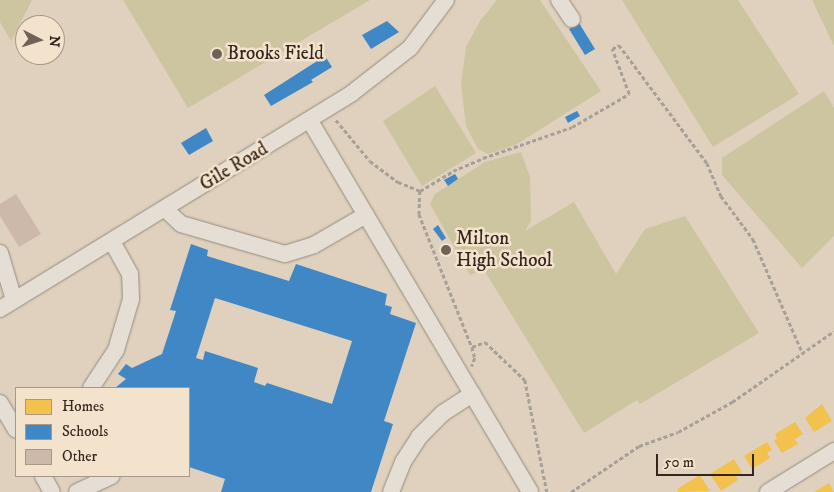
<!DOCTYPE html>
<html>
<head>
<meta charset="utf-8">
<style>
  body { margin:0 }
  #map { position:relative; width:834px; height:492px; overflow:hidden; background:#dfd1bd; font-family:"IM FELL DW Pica",serif }
  div>[style] { position:absolute }
  .green>* { inset:0; background:#ccc5a0 }
  .homes>* { inset:0; background:#f2c14e }
  .schools>* { inset:0; background:#3f88c5 }
  .building>* { inset:0; background:#ccb9aa }
  .path>* { height:2.5px; margin-top:-1.25px; transform-origin:0; background:repeating-linear-gradient(90deg,#a6a098 0 4px,transparent 0 6.5px) }
  .roads { filter:drop-shadow(0 0 1px #948b7f) drop-shadow(0 0 1px #948b7f) }
  .minor>* { height:16px; margin:-8px; padding:0 8px; transform-origin:8px; border-radius:8px; background:#e5ded5 }
  .dots>* { width:14px; height:14px; translate:-50% -50%; box-sizing:border-box; border:2px solid #f3e2cc; border-radius:50% }
  span { translate:-50% -50%; white-space:nowrap; text-align:center; line-height:1.15; -webkit-text-stroke:5px #f3e2cc; paint-order:stroke }
  .poi-label { font-size:19px; color:#34261c }
  .left { translate:0 -50%; text-align:left }
  .street-label { font-size:19px; color:#34261c }
  .legend { position:absolute; left:15px; top:387px; width:175px; height:90px; box-sizing:border-box; background:#f3e2cc; border:1px solid #a79786; margin:0; padding:6px 9px; list-style:none; font-size:15px; color:#34261c }
  .legend li { display:flex; align-items:center; gap:10px; height:25px }
  .legend b { width:25px; border:1px solid #a79786 }
  .north { position:absolute; left:15px; top:15px; width:50px; height:50px; box-sizing:border-box; background:#f3e2cc; border:1px solid #a79786; border-radius:50%; rotate:95deg; font-size:14px; font-weight:700; line-height:20px; text-align:center; color:#34261c }
  .north::after { content:''; display:block; margin:auto; width:18px; height:22px; background:#706254; clip-path:polygon(50% 0,100% 100%,50% 72%,0 100%) }
  .scale { position:absolute; left:656px; top:454px; width:98px; height:22px; box-sizing:border-box; border:2px solid #34261c; border-top:0; padding-left:6px; font-size:15px; line-height:18px; white-space:nowrap; color:#34261c; -webkit-text-stroke:4px #f3e2cc; paint-order:stroke }
</style>
</head>
<body>
<div id="map">
  <div class="green">
    <i style="clip-path:polygon(0 0,32px 0,11px 41px,0 22px)"></i>
    <i style="clip-path:polygon(123px 0,370px 0,188px 108px)"></i>
    <i style="clip-path:polygon(497px 0,540px 0,601px 91px,517px 144px,488px 154px,478px 149px,466px 126px,461px 84px,466px 47px,480px 21px)"></i>
    <i style="clip-path:polygon(622px 0,738px 0,799px 94px,713px 147px)"></i>
    <i style="clip-path:polygon(812px 0,834px 0,834px 46px)"></i>
    <i style="clip-path:polygon(435px 86px,476px 153px,422px 186px,383px 121px)"></i>
    <i style="clip-path:polygon(824px 91px,834px 108px,834px 236px,802px 268px,722px 175px,722px 158px)"></i>
    <i style="clip-path:polygon(521px 152px,530px 177px,531px 221px,525px 231px,574px 202px,616px 274px,645px 229px,685px 216px,759px 333px,640px 404px,637px 400px,584px 433px,484px 270px,470px 275px,430px 204px,435px 194px,485px 162px)"></i>
  </div>
  <div class="homes">
    <i style="clip-path:polygon(822px 404px,832px 421px,814px 432px,805px 418px)"></i>
    <i style="clip-path:polygon(795px 422px,803px 434px,795px 439px,798px 444px,782px 453px,774px 441px,777px 439px,775px 434px)"></i>
    <i style="clip-path:polygon(767px 442px,772px 450px,767px 453px,770px 458px,752px 469px,744px 456px)"></i>
    <i style="clip-path:polygon(734px 459px,742px 472px,736px 476px,738px 480px,721px 491px,710px 474px)"></i>
    <i style="clip-path:polygon(700px 475px,710px 491px,679px 492px,677px 489px)"></i>
    <i style="clip-path:polygon(829px 483px,834px 492px,814px 492px)"></i>
  </div>
  <div class="schools">
    <i style="clip-path:polygon(387px 21px,399px 32px,371px 49px,362px 35px)"></i>
    <i style="clip-path:polygon(579px 23px,595px 49px,585px 55px,569px 29px)"></i>
    <i style="clip-path:polygon(325px 56px,332px 67px,311px 80px,313px 82px,271px 106px,264px 95px)"></i>
    <i style="clip-path:polygon(577px 111px,580px 116px,568px 123px,565px 117px)"></i>
    <i style="clip-path:polygon(206px 128px,213px 141px,189px 155px,181px 143px)"></i>
    <i style="clip-path:polygon(455px 174px,458px 179px,448px 186px,444px 180px)"></i>
    <i style="clip-path:polygon(438px 225px,446px 238px,442px 241px,433px 229px)"></i>
    <i style="clip-path:polygon(evenodd,191px 244px,208px 250px,207px 256px,289px 281px,296px 264px,387px 294px,385px 305px,392px 307px,390px 314px,416px 323px,384px 421px,393px 424px,371px 492px,221px 492px,225px 479px,189px 467px,189px 388px,115px 388px,126px 379px,118px 374px,126px 364px,132px 368px,162px 354px,176px 311px,170px 310px,191px 244px,215px 298px,352px 341px,332px 404px,267px 383px,265px 386px,254px 382px,258px 368px,205px 351px,203px 360px,196px 358px,215px 298px)"></i>
  </div>
  <div class="building">
    <i style="clip-path:polygon(16px 194px,41px 234px,19px 247px,0 216px,0 204px)"></i>
  </div>
  <div class="path">
    <i style="left:336px;top:120px;width:53px;rotate:50.3deg"></i>
    <i style="left:370px;top:161px;width:35px;rotate:37deg"></i>
    <i style="left:398px;top:182px;width:24px;rotate:22deg"></i>
    <i style="left:420px;top:191px;width:39px;rotate:-31deg"></i>
    <i style="left:453px;top:171px;width:33px;rotate:-23deg"></i>
    <i style="left:483px;top:158px;width:94px;rotate:-19.2deg"></i>
    <i style="left:572px;top:127px;width:66px;rotate:-30.1deg"></i>
    <i style="left:629px;top:94px;width:48px;rotate:-110.7deg"></i>
    <i style="left:612px;top:49px;width:8px;rotate:-30deg"></i>
    <i style="left:619px;top:45px;width:147px;rotate:53.3deg"></i>
    <i style="left:707px;top:163px;width:36px;rotate:67deg"></i>
    <i style="left:721px;top:196px;width:54px;rotate:53.3deg"></i>
    <i style="left:753px;top:239px;width:125px;rotate:66.5deg"></i>
    <i style="left:420px;top:191px;width:23px;rotate:92deg"></i>
    <i style="left:419px;top:214px;width:143px;rotate:68.3deg"></i>
    <i style="left:472px;top:347px;width:11px;rotate:75deg"></i>
    <i style="left:475px;top:358px;width:9px;rotate:111deg"></i>
    <i style="left:472px;top:347px;width:14px;rotate:-21deg"></i>
    <i style="left:485px;top:342px;width:55px;rotate:43.5deg"></i>
    <i style="left:525px;top:380px;width:114px;rotate:78.9deg"></i>
    <i style="left:571px;top:492px;width:82px;rotate:-34.1deg"></i>
    <i style="left:639px;top:446px;width:41px;rotate:-19.7deg"></i>
    <i style="left:678px;top:432px;width:62px;rotate:-29.1deg"></i>
    <i style="left:732px;top:402px;width:124px;rotate:-34.8deg"></i>
  </div>
  <div class="roads">
    <div class="minor">
      <i style="left:559px;top:0;width:23px;rotate:56deg"></i>
      <i style="left:310px;top:121px;width:431px;rotate:59.3deg"></i>
      <i style="left:165px;top:209px;width:22px;rotate:43deg"></i>
      <i style="left:181px;top:224px;width:108px;rotate:16.1deg"></i>
      <i style="left:285px;top:254px;width:30px;rotate:-17deg"></i>
      <i style="left:314px;top:245px;width:60px;rotate:-30deg"></i>
      <i style="left:0;top:253px;width:49px;rotate:73.4deg"></i>
      <i style="left:0;top:309px;width:413px;rotate:-31.5deg"></i>
      <i style="left:352px;top:93px;width:73px;rotate:-37.8deg"></i>
      <i style="left:410px;top:48px;width:60px;rotate:-53.1deg"></i>
      <i style="left:91px;top:388px;width:45px;rotate:-56.7deg"></i>
      <i style="left:116px;top:350px;width:53px;rotate:-73.6deg"></i>
      <i style="left:131px;top:299px;width:25px;rotate:-92deg"></i>
      <i style="left:130px;top:274px;width:37px;rotate:-119deg"></i>
      <i style="left:0;top:403px;width:31px;rotate:59deg"></i>
      <i style="left:43px;top:476px;width:18px;rotate:61deg"></i>
      <i style="left:77px;top:492px;width:38px;rotate:-25deg"></i>
      <i style="left:391px;top:492px;width:32px;rotate:-68deg"></i>
      <i style="left:403px;top:462px;width:30px;rotate:-57deg"></i>
      <i style="left:419px;top:437px;width:34px;rotate:-45deg"></i>
      <i style="left:443px;top:413px;width:35px;rotate:-33deg"></i>
      <i style="left:768px;top:492px;width:78px;rotate:-31.8deg"></i>
    </div>
  </div>
  <div class="dots">
    <i style="left:217px;top:54px;background:#706254"></i>
    <i style="left:446px;top:250px;background:#706254"></i>
  </div>
  <div class="poi-label">
    <span class="left" style="left:227px;top:54px">Brooks Field</span>
    <span class="left" style="left:456px;top:250px">Milton<br>High School</span>
  </div>
  <div class="street-label">
    <span style="left:234px;top:167px;rotate:-31deg">Gile Road</span>
  </div>
  <ul class="legend">
  <li><b style="height:14px;background:#f2c14e"></b>Homes</li>
  <li><b style="height:14px;background:#3f88c5"></b>Schools</li>
  <li><b style="height:14px;background:#ccb9aa"></b>Other</li>
  </ul>
  <div class="north">N</div>
  <div class="scale">50 m</div>
</div>
</body>
</html>
